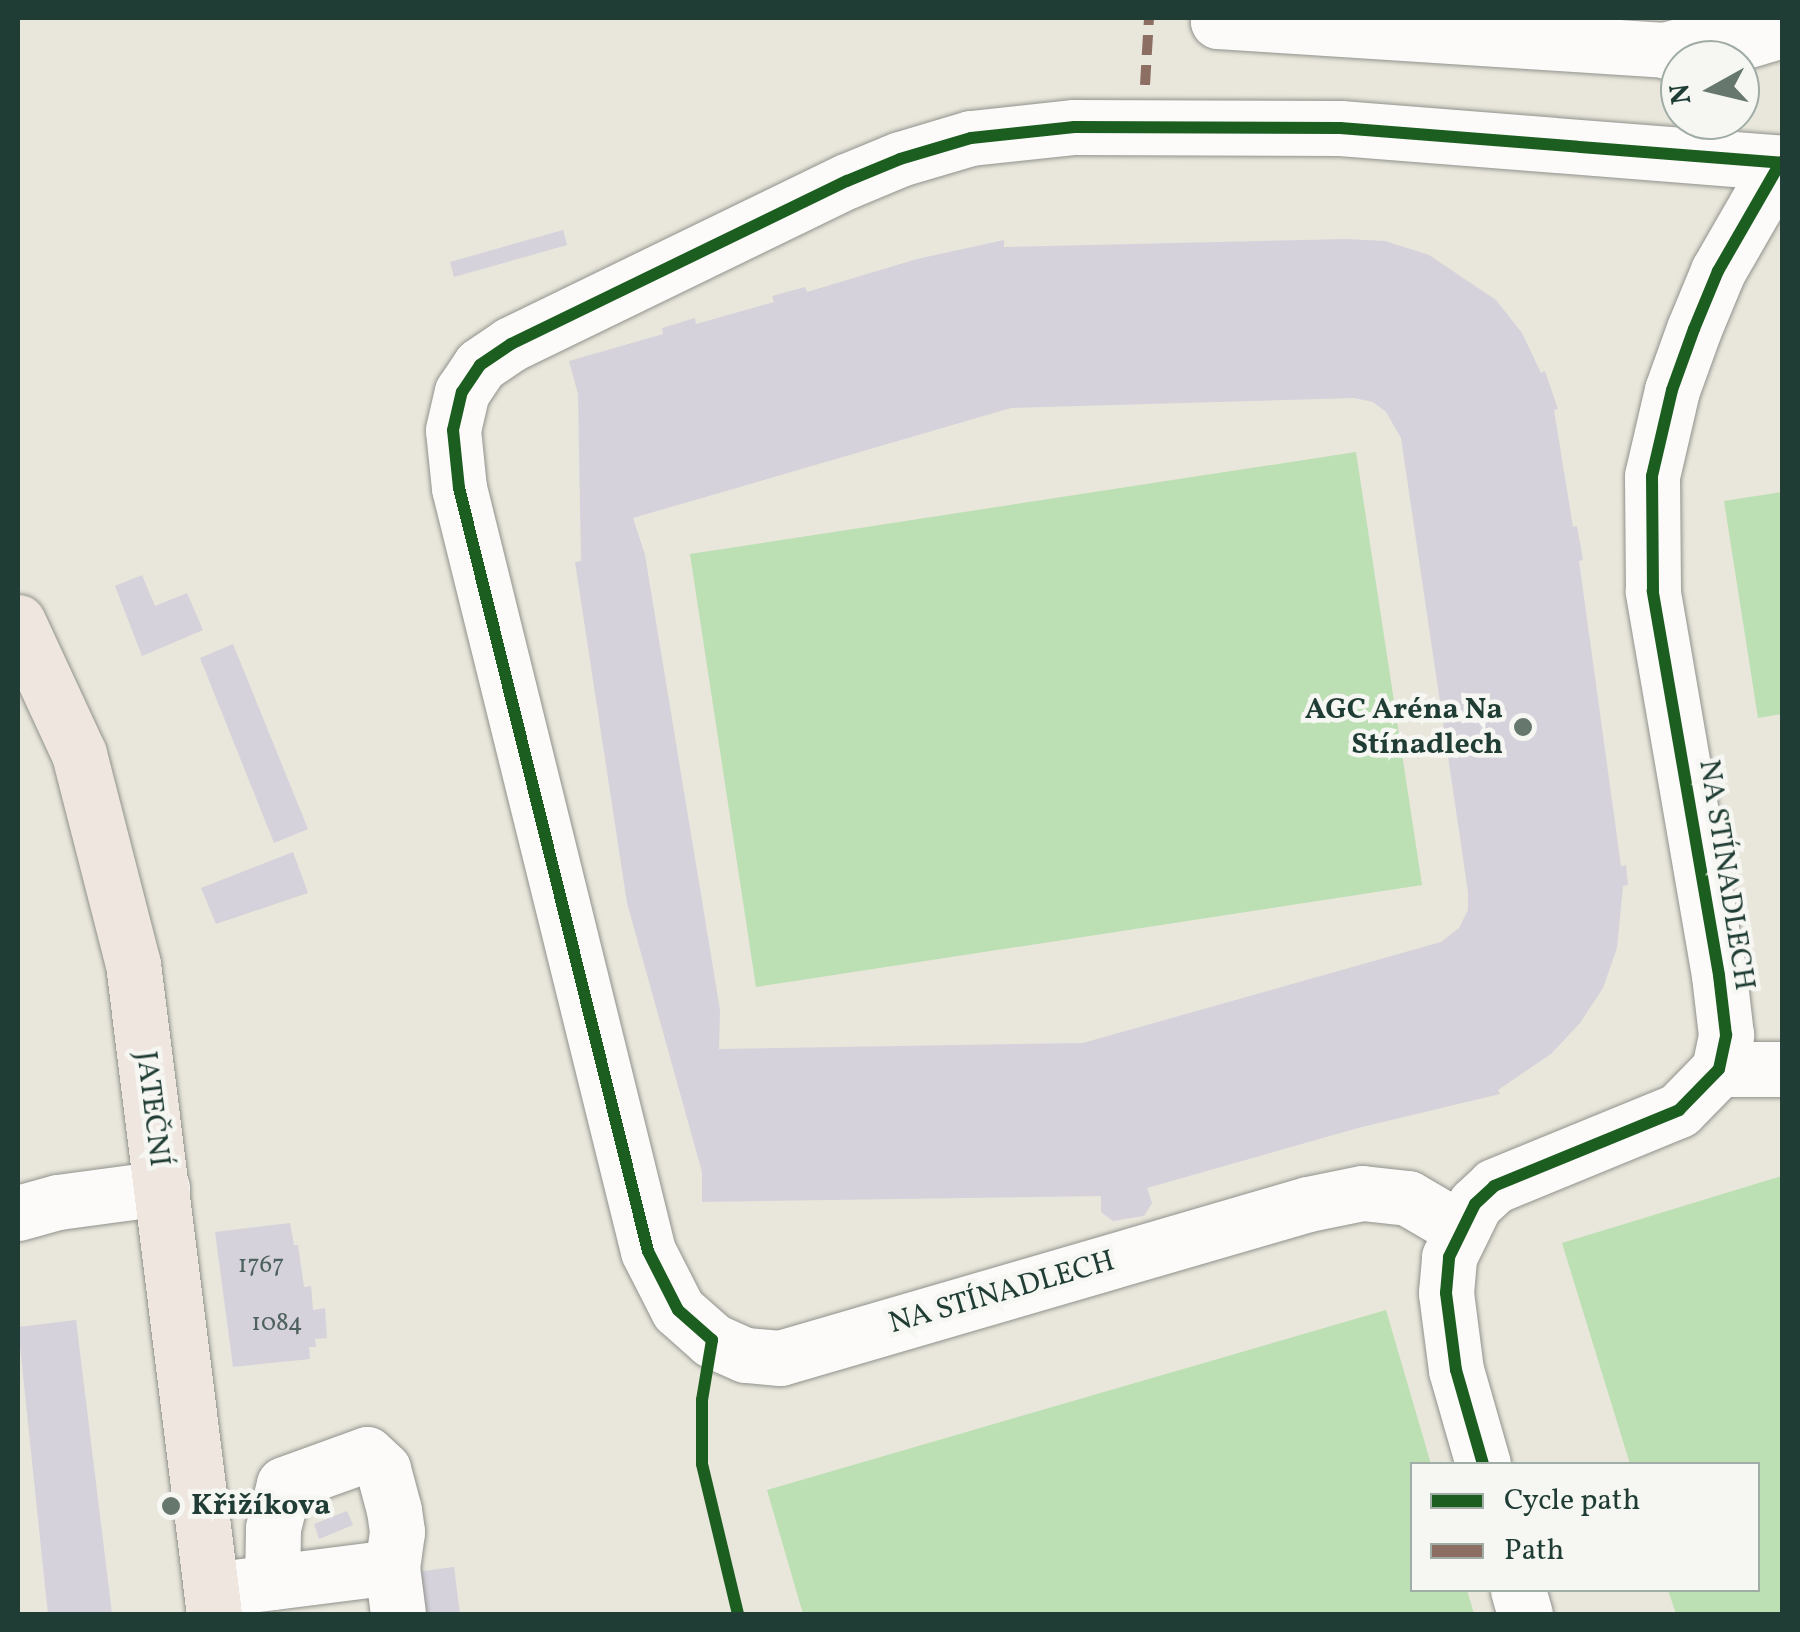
<!DOCTYPE html>
<html>
<head>
<meta charset="utf-8">
<style>
  body { margin:0 }
  #map { position:relative; width:1800px; height:1632px; overflow:hidden; background:#e9e6db; font-family:Vollkorn,serif }
  div>[style] { position:absolute }
  .green>* { inset:0; background:#bce0b3 }
  .building>* { inset:0; background:#d6d2dc }
  .roads { filter:drop-shadow(0 0 2px #8f938c) drop-shadow(0 0 2px #8f938c) }
  .minor>* { height:55px; margin:-27.5px; padding:0 27.5px; transform-origin:27.5px; border-radius:27.5px; background:#fcfbfa }
  .major>* { height:55px; margin:-27.5px; padding:0 27.5px; transform-origin:27.5px; border-radius:27.5px; background:#efe6df }
  .quiet>* { height:10px; margin-top:-5px; transform-origin:0; background:repeating-linear-gradient(90deg,#8d6e63 0 20px,transparent 0 30px) }
  .cycleway>* { height:12px; margin:-6px; padding:0 6px; transform-origin:6px; border-radius:6px; background:#1b5e20 }
  .dots>* { width:28px; height:28px; translate:-50% -50%; box-sizing:border-box; border:5px solid #f6f6f2; border-radius:50% }
  span { translate:-50% -50%; white-space:nowrap; text-align:center; line-height:1.15; -webkit-text-stroke:9px #f6f6f2; paint-order:stroke }
  .number-label { font-size:25px; color:#4d625e }
  .number-label span { -webkit-text-stroke-width:0 }
  .poi-label { font-size:30px; color:#1f3d34; font-weight:700 }
  .right { translate:-100% -50%; text-align:right }
  .left { translate:0 -50%; text-align:left }
  .street-label { font-size:30px; color:#1f3d34 }
  .frame { position:absolute; inset:0; border:20px solid #1f3d34; pointer-events:none }
  .legend { position:absolute; left:1410px; top:1462px; width:350px; height:130px; box-sizing:border-box; background:#f6f6f2; border:2px solid #a0aca6; margin:0; padding:12px 18px; list-style:none; font-size:30px; color:#1f3d34 }
  .legend li { display:flex; align-items:center; gap:20px; height:50px }
  .legend b { width:50px; border:2px solid #a0aca6 }
  .north { position:absolute; left:1660px; top:40px; width:100px; height:100px; box-sizing:border-box; background:#f6f6f2; border:2px solid #a0aca6; border-radius:50%; rotate:262deg; font-size:28px; font-weight:700; line-height:40px; text-align:center; color:#1f3d34 }
  .north::after { content:''; display:block; margin:auto; width:35px; height:45px; background:#66786e; clip-path:polygon(50% 0,100% 100%,50% 72%,0 100%) }
</style>
</head>
<body>
<div id="map">
  <div class="green">
    <i style="clip-path:polygon(1356px 452px,1422px 885px,756px 987px,690px 554px)"></i>
    <i style="clip-path:polygon(1782px 492px,1782px 714px,1758px 718px,1724px 501px)"></i>
    <i style="clip-path:polygon(1782px 1176px,1782px 1614px,1676px 1614px,1668px 1590px,1758px 1590px,1758px 1464px,1630px 1464px,1562px 1243px)"></i>
    <i style="clip-path:polygon(1386px 1310px,1431px 1464px,1412px 1464px,1412px 1590px,1467px 1590px,1474px 1614px,803px 1614px,767px 1490px)"></i>
  </div>
  <div class="building">
    <i style="clip-path:polygon(563px 230px,567px 245px,454px 277px,450px 262px)"></i>
    <i style="clip-path:polygon(evenodd,1345px 239px,1385px 241px,1429px 255px,1496px 300px,1522px 333px,1541px 373px,1545px 371px,1558px 409px,1554px 410px,1573px 527px,1577px 526px,1583px 560px,1579px 561px,1621px 866px,1626px 865px,1628px 885px,1623px 886px,1617px 948px,1603px 988px,1580px 1023px,1551px 1054px,1498px 1090px,1500px 1094px,1358px 1128px,1147px 1188px,1152px 1203px,1144px 1216px,1113px 1221px,1101px 1212px,1101px 1196px,702px 1202px,702px 1172px,627px 903px,575px 562px,581px 561px,578px 394px,569px 361px,663px 334px,662px 328px,695px 318px,696px 324px,774px 302px,772px 296px,805px 287px,807px 292px,917px 259px,1004px 240px,1004px 247px,1345px 239px,1354px 398px,1373px 402px,1386px 412px,1401px 438px,1468px 892px,1468px 910px,1459px 928px,1441px 942px,1083px 1043px,719px 1049px,720px 1010px,645px 555px,633px 518px,1011px 408px,1354px 398px)"></i>
    <i style="clip-path:polygon(142px 575px,155px 606px,187px 593px,203px 630px,142px 656px,115px 586px)"></i>
    <i style="clip-path:polygon(233px 644px,308px 829px,274px 843px,200px 658px)"></i>
    <i style="clip-path:polygon(293px 852px,308px 893px,216px 924px,201px 888px)"></i>
    <i style="clip-path:polygon(290px 1223px,294px 1245px,298px 1245px,304px 1287px,311px 1286px,313px 1310px,325px 1308px,327px 1338px,315px 1339px,316px 1347px,309px 1347px,310px 1359px,233px 1367px,215px 1232px)"></i>
    <i style="clip-path:polygon(76px 1320px,109px 1589px,112px 1614px,48px 1614px,46px 1596px,18px 1327px)"></i>
    <i style="clip-path:polygon(347px 1511px,353px 1525px,319px 1539px,314px 1524px)"></i>
    <i style="clip-path:polygon(454px 1567px,460px 1614px,421px 1614px,416px 1572px)"></i>
  </div>
  <div class="roads">
    <div class="minor">
      <i style="left:1218px;top:18px;width:3px;rotate:90deg"></i>
      <i style="left:1218px;top:21px;width:447px;rotate:3.7deg"></i>
      <i style="left:1664px;top:50px;width:29px;rotate:20deg"></i>
      <i style="left:1664px;top:50px;width:28px;rotate:-15deg"></i>
      <i style="left:1691px;top:43px;width:51px;rotate:-1.1deg"></i>
      <i style="left:1742px;top:42px;width:42px;rotate:-16.7deg"></i>
      <i style="left:1719px;top:1069px;width:63px"></i>
      <i style="left:18px;top:1213px;width:41px;rotate:-15.4deg"></i>
      <i style="left:58px;top:1202px;width:105px;rotate:-7.7deg"></i>
      <i style="left:1461px;top:1229px;width:61px;rotate:-149.7deg"></i>
      <i style="left:1408px;top:1198px;width:46px;rotate:-173.8deg"></i>
      <i style="left:1362px;top:1193px;width:55px;rotate:168.5deg"></i>
      <i style="left:1308px;top:1204px;width:550px;rotate:163.74deg"></i>
      <i style="left:780px;top:1358px;width:35px;rotate:-175deg"></i>
      <i style="left:745px;top:1355px;width:36px;rotate:-156deg"></i>
      <i style="left:712px;top:1340px;width:45px;rotate:-138.6deg"></i>
      <i style="left:678px;top:1310px;width:66px;rotate:-117deg"></i>
      <i style="left:648px;top:1251px;width:786px;rotate:-103.91deg"></i>
      <i style="left:459px;top:488px;width:58px;rotate:-95.9deg"></i>
      <i style="left:453px;top:430px;width:39px;rotate:-77deg"></i>
      <i style="left:462px;top:392px;width:32px;rotate:-56deg"></i>
      <i style="left:480px;top:365px;width:37px;rotate:-34deg"></i>
      <i style="left:511px;top:344px;width:373px;rotate:-25.9deg"></i>
      <i style="left:847px;top:181px;width:57px;rotate:-22.5deg"></i>
      <i style="left:900px;top:159px;width:74px;rotate:-16.5deg"></i>
      <i style="left:971px;top:138px;width:104px;rotate:-6.1deg"></i>
      <i style="left:1074px;top:127px;width:266px;rotate:0.2deg"></i>
      <i style="left:1340px;top:128px;width:443px;rotate:4.5deg"></i>
      <i style="left:1483px;top:1464px;width:98px;rotate:-106deg"></i>
      <i style="left:1456px;top:1370px;width:78px;rotate:-97.4deg"></i>
      <i style="left:1446px;top:1293px;width:36px;rotate:-85deg"></i>
      <i style="left:1449px;top:1257px;width:59px;rotate:-63.9deg"></i>
      <i style="left:1475px;top:1204px;width:26px;rotate:-43deg"></i>
      <i style="left:1494px;top:1186px;width:200px;rotate:-22.3deg"></i>
      <i style="left:1679px;top:1110px;width:57px;rotate:-45.7deg"></i>
      <i style="left:1719px;top:1069px;width:35px;rotate:-78deg"></i>
      <i style="left:1726px;top:1035px;width:60px;rotate:-96.7deg"></i>
      <i style="left:1719px;top:975px;width:390px;rotate:-99.8deg"></i>
      <i style="left:1653px;top:591px;width:115px;rotate:-90.5deg"></i>
      <i style="left:1652px;top:476px;width:88px;rotate:-76.9deg"></i>
      <i style="left:1672px;top:390px;width:65px;rotate:-70.2deg"></i>
      <i style="left:1694px;top:329px;width:63px;rotate:-67.5deg"></i>
      <i style="left:1718px;top:271px;width:125px;rotate:-60.1deg"></i>
      <i style="left:272px;top:1582px;width:54px;rotate:-88.9deg"></i>
      <i style="left:273px;top:1528px;width:45px;rotate:-76deg"></i>
      <i style="left:284px;top:1484px;width:88px;rotate:-19.9deg"></i>
      <i style="left:367px;top:1454px;width:22px;rotate:43deg"></i>
      <i style="left:383px;top:1469px;width:42px;rotate:75deg"></i>
      <i style="left:394px;top:1510px;width:22px;rotate:82deg"></i>
      <i style="left:397px;top:1532px;width:35px;rotate:98deg"></i>
      <i style="left:234px;top:1587px;width:159px;rotate:-7.2deg"></i>
      <i style="left:392px;top:1567px;width:47px;rotate:82.7deg"></i>
      <i style="left:1518px;top:1590px;width:25px;rotate:74deg"></i>
    </div>
    <div class="major">
      <i style="left:18px;top:622px;width:145px;rotate:65.2deg"></i>
      <i style="left:79px;top:754px;width:217px;rotate:75.6deg"></i>
      <i style="left:133px;top:964px;width:655px;rotate:82.9deg"></i>
    </div>
  </div>
  <div class="quiet">
    <i style="left:1145px;top:85px;width:67px;rotate:-86.6deg"></i>
  </div>
  <div class="cycleway">
    <i style="left:1483px;top:1464px;width:98px;rotate:-106deg"></i>
    <i style="left:1456px;top:1370px;width:78px;rotate:-97.4deg"></i>
    <i style="left:1446px;top:1293px;width:36px;rotate:-85deg"></i>
    <i style="left:1449px;top:1257px;width:59px;rotate:-63.9deg"></i>
    <i style="left:1475px;top:1204px;width:26px;rotate:-43deg"></i>
    <i style="left:1494px;top:1186px;width:200px;rotate:-22.3deg"></i>
    <i style="left:1679px;top:1110px;width:57px;rotate:-45.7deg"></i>
    <i style="left:1719px;top:1069px;width:35px;rotate:-78deg"></i>
    <i style="left:1726px;top:1035px;width:60px;rotate:-96.7deg"></i>
    <i style="left:1719px;top:975px;width:390px;rotate:-99.8deg"></i>
    <i style="left:1653px;top:591px;width:115px;rotate:-90.5deg"></i>
    <i style="left:1652px;top:476px;width:88px;rotate:-76.9deg"></i>
    <i style="left:1672px;top:390px;width:65px;rotate:-70.2deg"></i>
    <i style="left:1694px;top:329px;width:63px;rotate:-67.5deg"></i>
    <i style="left:1718px;top:271px;width:125px;rotate:-60.1deg"></i>
    <i style="left:738px;top:1614px;width:154px;rotate:-103.5deg"></i>
    <i style="left:702px;top:1464px;width:64px;rotate:-90deg"></i>
    <i style="left:702px;top:1400px;width:61px;rotate:-80.5deg"></i>
    <i style="left:712px;top:1340px;width:45px;rotate:-138.6deg"></i>
    <i style="left:678px;top:1310px;width:66px;rotate:-117deg"></i>
    <i style="left:648px;top:1251px;width:786px;rotate:-103.91deg"></i>
    <i style="left:459px;top:488px;width:58px;rotate:-95.9deg"></i>
    <i style="left:453px;top:430px;width:39px;rotate:-77deg"></i>
    <i style="left:462px;top:392px;width:32px;rotate:-56deg"></i>
    <i style="left:480px;top:365px;width:37px;rotate:-34deg"></i>
    <i style="left:511px;top:344px;width:373px;rotate:-25.9deg"></i>
    <i style="left:847px;top:181px;width:57px;rotate:-22.5deg"></i>
    <i style="left:900px;top:159px;width:74px;rotate:-16.5deg"></i>
    <i style="left:971px;top:138px;width:104px;rotate:-6.1deg"></i>
    <i style="left:1074px;top:127px;width:266px;rotate:0.2deg"></i>
    <i style="left:1340px;top:128px;width:443px;rotate:4.5deg"></i>
  </div>
  <div class="dots">
    <i style="left:1523px;top:727px;background:#66786e"></i>
    <i style="left:171px;top:1506px;background:#66786e"></i>
  </div>
  <div class="number-label">
    <span style="left:261px;top:1266px">1767</span>
    <span style="left:277px;top:1324px">1084</span>
  </div>
  <div class="poi-label">
    <span class="right" style="left:1503px;top:727px">AGC Aréna Na<br>Stínadlech</span>
    <span class="left" style="left:191px;top:1506px">Křižíkova</span>
  </div>
  <div class="street-label">
    <span style="left:1726px;top:875px;rotate:81deg">NA STÍNADLECH</span>
    <span style="left:152px;top:1109px;rotate:83deg">JATEČNÍ</span>
    <span style="left:1002px;top:1293px;rotate:-16deg">NA STÍNADLECH</span>
  </div>
  <div class="frame"></div>
  <ul class="legend">
  <li><b style="height:12px;background:#1b5e20"></b>Cycle path</li>
  <li><b style="height:12px;background:#8d6e63"></b>Path</li>
  </ul>
  <div class="north">N</div>
</div>
</body>
</html>
